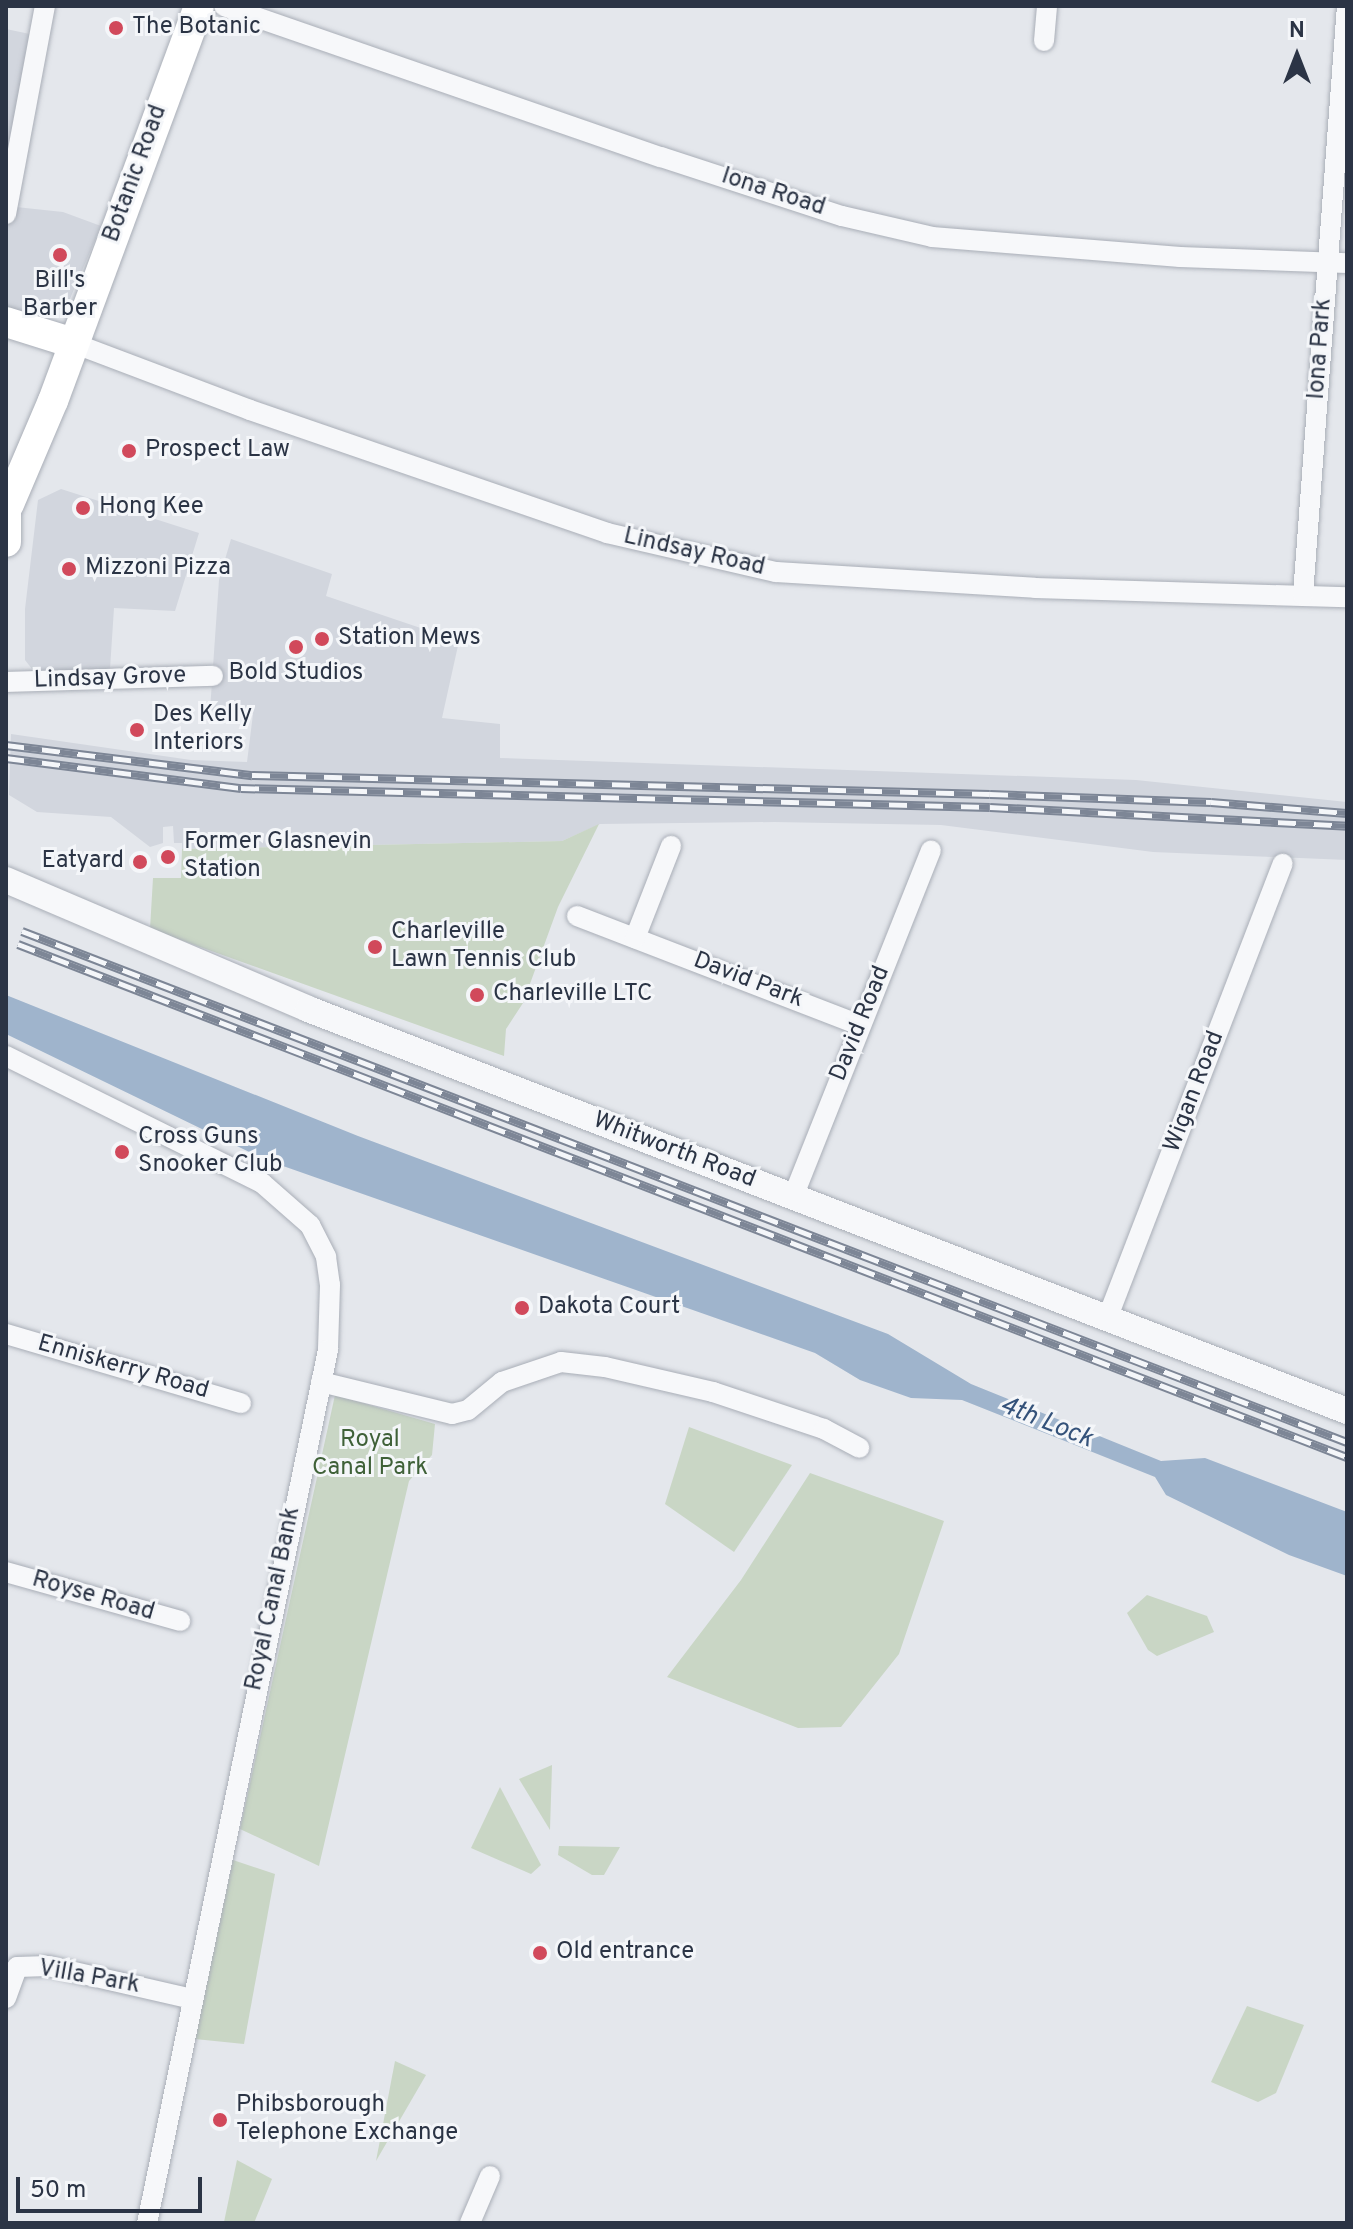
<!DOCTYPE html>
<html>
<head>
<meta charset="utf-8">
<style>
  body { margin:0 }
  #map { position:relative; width:1353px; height:2229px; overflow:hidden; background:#e4e7ec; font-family:Overpass,sans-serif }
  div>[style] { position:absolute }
  .built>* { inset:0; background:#d2d6de }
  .green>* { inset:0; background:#c9d6c5 }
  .water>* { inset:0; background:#9fb4cc }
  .roads { filter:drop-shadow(0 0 2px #a9aeb7) drop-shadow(0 0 2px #a9aeb7) }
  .minor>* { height:20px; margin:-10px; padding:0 10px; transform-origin:10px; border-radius:10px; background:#f7f8fa }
  .tertiary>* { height:26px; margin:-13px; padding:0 13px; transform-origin:13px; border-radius:13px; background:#f7f8fa }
  .secondary>* { height:30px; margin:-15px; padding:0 15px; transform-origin:15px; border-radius:15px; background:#fff }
  .rail>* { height:9px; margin-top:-4.5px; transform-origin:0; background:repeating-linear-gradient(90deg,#f4f6f9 0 18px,#7d8696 0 36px); box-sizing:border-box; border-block:2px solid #7d8696 }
  .dots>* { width:22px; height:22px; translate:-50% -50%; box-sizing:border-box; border:4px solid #f4f6f9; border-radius:50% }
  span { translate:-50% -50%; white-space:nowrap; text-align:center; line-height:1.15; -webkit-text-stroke:6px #f4f6f9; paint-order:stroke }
  .poi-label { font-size:24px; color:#2b3445 }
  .left { translate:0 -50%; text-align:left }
  .right { translate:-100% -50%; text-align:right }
  .street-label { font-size:24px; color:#2b3445 }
  .park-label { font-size:24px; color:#3f6138 }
  .water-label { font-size:26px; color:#34527a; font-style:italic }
  .frame { position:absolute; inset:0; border:8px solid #2b3445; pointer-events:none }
  .north { position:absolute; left:1257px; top:16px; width:80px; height:80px; -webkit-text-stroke:6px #f4f6f9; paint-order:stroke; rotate:0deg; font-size:22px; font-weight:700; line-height:32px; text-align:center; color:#2b3445 }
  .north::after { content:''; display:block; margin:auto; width:28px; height:36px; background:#2b3445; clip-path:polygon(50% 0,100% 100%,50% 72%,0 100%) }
  .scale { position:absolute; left:16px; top:2177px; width:186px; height:36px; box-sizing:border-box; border:4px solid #2b3445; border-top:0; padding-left:10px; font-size:24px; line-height:28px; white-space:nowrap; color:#2b3445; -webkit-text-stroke:6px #f4f6f9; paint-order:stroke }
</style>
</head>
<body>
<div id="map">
  <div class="built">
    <i style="clip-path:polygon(6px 29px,44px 37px,16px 207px,63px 212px,101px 226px,66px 308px,28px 316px,6px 308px)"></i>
    <i style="clip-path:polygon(61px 489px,199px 533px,175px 611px,114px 608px,110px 669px,102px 675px,32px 669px,25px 660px,25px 609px,38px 500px)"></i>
    <i style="clip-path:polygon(231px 539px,332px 574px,326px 596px,459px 641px,442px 718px,500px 724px,500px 758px,1136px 780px,1347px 802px,1347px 860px,1153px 852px,941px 825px,774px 822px,600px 824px,562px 841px,182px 849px,182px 843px,174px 843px,173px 826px,163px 827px,163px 843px,150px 847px,111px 817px,37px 812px,9px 795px,11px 734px,191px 760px,247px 762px,253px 714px,210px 710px,219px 580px)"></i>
  </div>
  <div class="green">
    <i style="clip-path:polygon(599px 824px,558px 907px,523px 1003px,506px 1029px,504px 1056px,150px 929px,153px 878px,181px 878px,182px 849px,562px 841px)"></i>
    <i style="clip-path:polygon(335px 1395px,435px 1424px,432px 1455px,409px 1481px,319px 1866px,240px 1829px)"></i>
    <i style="clip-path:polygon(689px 1427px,792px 1465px,734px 1552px,665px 1504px)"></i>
    <i style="clip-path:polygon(810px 1473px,944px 1521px,899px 1654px,841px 1727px,798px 1728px,667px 1677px,741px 1580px)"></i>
    <i style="clip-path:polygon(1147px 1595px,1207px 1616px,1214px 1632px,1157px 1656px,1148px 1650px,1127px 1613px)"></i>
    <i style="clip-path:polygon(552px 1765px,550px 1830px,519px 1779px)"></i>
    <i style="clip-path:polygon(500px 1787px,541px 1865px,531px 1874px,471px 1848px)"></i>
    <i style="clip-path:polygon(559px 1846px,620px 1847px,604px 1875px,592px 1875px,558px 1855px)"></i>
    <i style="clip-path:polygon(233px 1860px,275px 1874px,244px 2044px,195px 2039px)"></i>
    <i style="clip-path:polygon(1247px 2006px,1304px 2025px,1276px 2093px,1258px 2102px,1211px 2082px)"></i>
    <i style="clip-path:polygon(395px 2061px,426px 2075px,376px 2161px)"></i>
    <i style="clip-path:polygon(237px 2160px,272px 2179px,254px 2223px,224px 2222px)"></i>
  </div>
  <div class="water">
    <i style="clip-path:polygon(6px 995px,358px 1136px,888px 1334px,971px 1384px,1161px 1461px,1205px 1458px,1347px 1512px,1347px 1576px,1289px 1555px,1166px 1495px,1155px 1477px,962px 1400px,911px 1398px,860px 1380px,815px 1353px,266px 1160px,6px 1034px)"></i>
  </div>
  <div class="roads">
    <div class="minor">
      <i style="left:224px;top:6px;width:462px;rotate:19.1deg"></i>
      <i style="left:661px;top:157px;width:190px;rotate:18.1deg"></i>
      <i style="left:842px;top:216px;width:92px;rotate:13.1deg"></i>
      <i style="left:932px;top:237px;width:249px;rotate:4.6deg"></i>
      <i style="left:1180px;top:257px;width:167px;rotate:2.1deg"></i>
      <i style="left:1044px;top:41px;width:35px;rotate:-85deg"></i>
      <i style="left:6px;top:214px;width:212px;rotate:-79.4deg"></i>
      <i style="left:73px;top:343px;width:189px;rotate:20.7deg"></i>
      <i style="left:250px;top:410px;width:378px;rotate:19deg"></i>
      <i style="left:607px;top:533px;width:173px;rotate:13deg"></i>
      <i style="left:776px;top:572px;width:259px;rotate:3.5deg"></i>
      <i style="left:1035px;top:588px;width:312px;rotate:1.7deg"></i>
      <i style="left:1303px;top:595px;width:591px;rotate:-85.73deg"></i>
      <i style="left:6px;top:682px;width:207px;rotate:-1.7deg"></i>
      <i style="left:577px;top:916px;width:303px;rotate:21.1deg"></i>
      <i style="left:635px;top:938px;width:99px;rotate:-68.6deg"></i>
      <i style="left:6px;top:1056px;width:286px;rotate:26.4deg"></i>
      <i style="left:262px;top:1183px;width:64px;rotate:41.2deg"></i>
      <i style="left:310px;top:1225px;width:36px;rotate:63deg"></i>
      <i style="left:326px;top:1257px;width:28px;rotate:82deg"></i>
      <i style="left:330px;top:1285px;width:65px;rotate:91.8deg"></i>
      <i style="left:328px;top:1350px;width:892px;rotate:101.71deg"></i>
      <i style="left:793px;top:1197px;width:373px;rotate:-68.3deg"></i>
      <i style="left:1107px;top:1319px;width:488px;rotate:-68.9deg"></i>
      <i style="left:6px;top:1334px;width:245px;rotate:16.4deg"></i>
      <i style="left:321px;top:1382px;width:135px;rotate:13.7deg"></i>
      <i style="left:452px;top:1414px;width:16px;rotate:-14deg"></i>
      <i style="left:468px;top:1410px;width:44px;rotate:-39.5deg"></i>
      <i style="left:502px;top:1382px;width:62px;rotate:-18.7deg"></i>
      <i style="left:561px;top:1362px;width:44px;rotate:6.5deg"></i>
      <i style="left:605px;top:1367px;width:111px;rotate:13deg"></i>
      <i style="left:713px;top:1392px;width:117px;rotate:18.4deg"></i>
      <i style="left:824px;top:1429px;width:40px;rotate:28deg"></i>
      <i style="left:6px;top:1572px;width:181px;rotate:15.7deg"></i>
      <i style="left:6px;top:1998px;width:33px;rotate:-70deg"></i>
      <i style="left:17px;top:1967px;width:31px;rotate:-2deg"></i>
      <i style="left:48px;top:1966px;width:148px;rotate:12.9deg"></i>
      <i style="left:470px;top:2223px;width:51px;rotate:-66.9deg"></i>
    </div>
    <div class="tertiary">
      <i style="left:6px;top:880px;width:328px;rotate:23.1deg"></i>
      <i style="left:308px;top:1009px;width:1114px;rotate:21.15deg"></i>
    </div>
    <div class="secondary">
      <i style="left:6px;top:322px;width:70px;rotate:17.4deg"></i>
      <i style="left:9px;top:504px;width:112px;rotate:-66.9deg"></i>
      <i style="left:53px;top:401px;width:421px;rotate:-69.7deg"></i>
      <i style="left:6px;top:542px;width:55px;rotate:-90deg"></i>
    </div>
  </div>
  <div class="rail">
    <i style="left:6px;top:745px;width:248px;rotate:7deg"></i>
    <i style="left:252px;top:775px;width:738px;rotate:1.47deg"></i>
    <i style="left:990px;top:794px;width:221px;rotate:2.1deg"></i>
    <i style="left:1211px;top:802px;width:136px;rotate:4.6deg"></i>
    <i style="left:6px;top:758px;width:237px;rotate:7.3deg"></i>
    <i style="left:241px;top:788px;width:749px;rotate:1.45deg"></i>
    <i style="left:990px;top:807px;width:358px;rotate:3deg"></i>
    <i style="left:22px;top:931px;width:1420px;rotate:21.09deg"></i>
    <i style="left:18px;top:944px;width:1425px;rotate:21.11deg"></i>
  </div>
  <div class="dots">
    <i style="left:116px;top:28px;background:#d1495b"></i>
    <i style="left:60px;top:255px;background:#d1495b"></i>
    <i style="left:129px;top:451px;background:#d1495b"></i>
    <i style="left:83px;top:508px;background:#d1495b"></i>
    <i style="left:69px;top:569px;background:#d1495b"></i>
    <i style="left:322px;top:639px;background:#d1495b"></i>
    <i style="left:296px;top:647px;background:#d1495b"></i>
    <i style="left:137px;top:730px;background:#d1495b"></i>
    <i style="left:168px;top:857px;background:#d1495b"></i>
    <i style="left:140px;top:862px;background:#d1495b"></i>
    <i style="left:375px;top:947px;background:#d1495b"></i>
    <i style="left:477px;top:995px;background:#d1495b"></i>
    <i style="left:122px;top:1152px;background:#d1495b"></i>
    <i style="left:522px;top:1308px;background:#d1495b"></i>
    <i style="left:540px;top:1953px;background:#d1495b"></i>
    <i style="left:220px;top:2120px;background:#d1495b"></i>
  </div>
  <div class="poi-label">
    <span class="left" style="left:132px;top:28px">The Botanic</span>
    <span style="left:60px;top:296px">Bill's<br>Barber</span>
    <span class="left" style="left:145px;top:451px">Prospect Law</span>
    <span class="left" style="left:99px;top:508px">Hong Kee</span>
    <span class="left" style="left:85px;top:569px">Mizzoni Pizza</span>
    <span class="left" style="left:338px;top:639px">Station Mews</span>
    <span style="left:296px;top:674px">Bold Studios</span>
    <span class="left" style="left:153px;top:730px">Des Kelly<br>Interiors</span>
    <span class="left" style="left:184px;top:857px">Former Glasnevin<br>Station</span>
    <span class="right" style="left:124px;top:862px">Eatyard</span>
    <span class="left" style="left:391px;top:947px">Charleville<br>Lawn Tennis Club</span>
    <span class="left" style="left:493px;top:995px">Charleville LTC</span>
    <span class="left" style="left:138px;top:1152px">Cross Guns<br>Snooker Club</span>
    <span class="left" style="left:538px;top:1308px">Dakota Court</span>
    <span class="left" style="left:556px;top:1953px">Old entrance</span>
    <span class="left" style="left:236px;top:2120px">Phibsborough<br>Telephone Exchange</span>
  </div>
  <div class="street-label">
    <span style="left:136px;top:174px;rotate:-70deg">Botanic Road</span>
    <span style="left:773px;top:193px;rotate:18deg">Iona Road</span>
    <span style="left:1321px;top:349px;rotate:-86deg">Iona Park</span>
    <span style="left:694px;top:553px;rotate:13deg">Lindsay Road</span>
    <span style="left:110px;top:679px;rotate:-2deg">Lindsay Grove</span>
    <span style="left:748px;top:981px;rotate:21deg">David Park</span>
    <span style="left:861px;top:1024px;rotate:-68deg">David Road</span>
    <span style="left:1195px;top:1092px;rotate:-69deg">Wigan Road</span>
    <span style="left:674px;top:1151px;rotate:21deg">Whitworth Road</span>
    <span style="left:123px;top:1368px;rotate:16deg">Enniskerry Road</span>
    <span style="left:93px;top:1597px;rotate:16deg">Royse Road</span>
    <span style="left:274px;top:1599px;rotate:-78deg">Royal Canal Bank</span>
    <span style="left:89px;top:1978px;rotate:10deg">Villa Park</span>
  </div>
  <div class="park-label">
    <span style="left:370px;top:1455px">Royal<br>Canal Park</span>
  </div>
  <div class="water-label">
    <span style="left:1046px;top:1423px;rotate:22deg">4th Lock</span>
  </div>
  <div class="frame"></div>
  <div class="north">N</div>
  <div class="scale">50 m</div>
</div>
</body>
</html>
